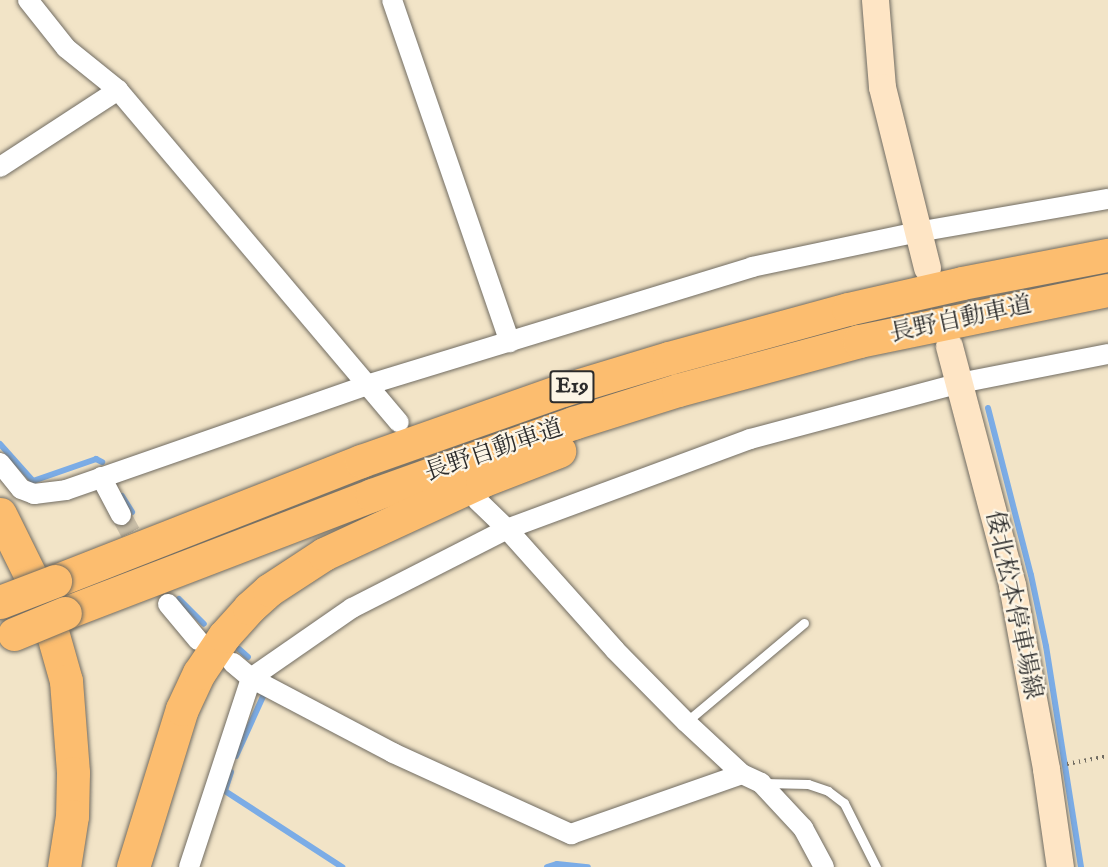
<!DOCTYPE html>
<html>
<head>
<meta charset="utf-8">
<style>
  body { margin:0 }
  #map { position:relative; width:1108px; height:867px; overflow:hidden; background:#f2e4c7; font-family:"IM FELL English","Noto Serif JP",serif }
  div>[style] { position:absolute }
  .stream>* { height:6px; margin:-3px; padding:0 3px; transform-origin:3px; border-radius:3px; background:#7bace6 }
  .street-tunnel>* { height:20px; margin-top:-10px; transform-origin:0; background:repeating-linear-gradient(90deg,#cabfa8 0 20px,transparent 0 30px) }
  .path>* { height:4px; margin-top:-2px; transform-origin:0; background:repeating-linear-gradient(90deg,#716c62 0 1.5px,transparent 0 6px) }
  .roads { filter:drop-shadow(0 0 2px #716c62) drop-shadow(0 0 2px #716c62) }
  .lane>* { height:9px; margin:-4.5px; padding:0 4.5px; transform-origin:4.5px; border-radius:4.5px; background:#fff }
  .street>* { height:20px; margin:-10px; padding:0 10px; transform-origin:10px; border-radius:10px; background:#fff }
  .secondary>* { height:27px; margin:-13.5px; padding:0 13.5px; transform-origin:13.5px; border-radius:13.5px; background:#fee5c5 }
  .highway>* { height:33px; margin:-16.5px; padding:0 16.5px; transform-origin:16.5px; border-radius:16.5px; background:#fcbd6f }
  .bridges { filter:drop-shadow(0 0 2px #716c62) drop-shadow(0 0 2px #716c62) }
  .highway-bridge>* { height:33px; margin:-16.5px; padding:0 16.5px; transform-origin:16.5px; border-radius:16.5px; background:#fcbd6f }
  span { translate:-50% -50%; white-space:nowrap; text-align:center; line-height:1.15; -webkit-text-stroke:4.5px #fcf5e5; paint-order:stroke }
  .shield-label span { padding:2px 4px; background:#fcf5e5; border:2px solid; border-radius:4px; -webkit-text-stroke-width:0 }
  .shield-label { font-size:22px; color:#2b2b2b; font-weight:700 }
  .street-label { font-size:24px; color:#2b2b2b }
</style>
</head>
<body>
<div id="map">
  <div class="stream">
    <i style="left:988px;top:408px;width:172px;rotate:75.6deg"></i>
    <i style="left:1031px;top:575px;width:73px;rotate:78.1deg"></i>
    <i style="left:1046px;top:646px;width:224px;rotate:81deg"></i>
    <i style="left:0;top:444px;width:50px;rotate:48.3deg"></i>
    <i style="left:33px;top:481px;width:67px;rotate:-19.2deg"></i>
    <i style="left:96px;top:459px;width:7px;rotate:27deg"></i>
    <i style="left:122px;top:496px;width:19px;rotate:58deg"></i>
    <i style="left:179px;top:599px;width:35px;rotate:45deg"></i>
    <i style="left:239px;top:649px;width:12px;rotate:42deg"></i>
    <i style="left:236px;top:756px;width:70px;rotate:-65.6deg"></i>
    <i style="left:231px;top:772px;width:20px;rotate:108deg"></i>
    <i style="left:225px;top:791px;width:140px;rotate:33deg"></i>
    <i style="left:547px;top:867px;width:10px;rotate:-17deg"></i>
    <i style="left:557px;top:864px;width:31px;rotate:6deg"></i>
  </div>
  <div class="street-tunnel">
    <i style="left:121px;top:515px;width:47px;rotate:61.8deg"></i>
  </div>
  <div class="path">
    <i style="left:1067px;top:764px;width:42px;rotate:-11deg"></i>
  </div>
  <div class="roads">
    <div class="lane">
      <i style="left:686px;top:722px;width:154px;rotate:-40deg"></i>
      <i style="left:764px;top:783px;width:44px;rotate:1.3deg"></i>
      <i style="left:808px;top:784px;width:21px;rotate:19deg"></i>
      <i style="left:828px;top:791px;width:20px;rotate:37deg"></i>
      <i style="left:844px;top:803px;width:72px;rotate:63.4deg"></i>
    </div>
    <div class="street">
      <i style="left:28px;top:0;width:61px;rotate:51.6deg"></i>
      <i style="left:66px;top:48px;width:67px;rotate:38.9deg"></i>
      <i style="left:118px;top:90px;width:435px;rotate:49.8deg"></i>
      <i style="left:392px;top:0;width:362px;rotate:71deg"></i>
      <i style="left:0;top:167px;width:141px;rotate:-33.1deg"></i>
      <i style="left:0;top:463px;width:33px;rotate:51deg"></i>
      <i style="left:21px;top:489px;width:14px;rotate:21deg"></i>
      <i style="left:34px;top:494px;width:32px;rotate:-7deg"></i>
      <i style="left:66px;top:490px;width:319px;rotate:-19.2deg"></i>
      <i style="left:367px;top:385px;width:403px;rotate:-17deg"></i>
      <i style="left:752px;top:267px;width:170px;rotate:-11.9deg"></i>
      <i style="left:918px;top:232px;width:193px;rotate:-9.9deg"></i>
      <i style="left:101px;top:477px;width:43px;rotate:62.2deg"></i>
      <i style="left:477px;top:500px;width:42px;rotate:44deg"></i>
      <i style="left:507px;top:529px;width:162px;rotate:48.2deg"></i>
      <i style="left:615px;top:650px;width:101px;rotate:45.4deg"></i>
      <i style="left:686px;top:722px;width:76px;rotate:42.9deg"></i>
      <i style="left:742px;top:774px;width:21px;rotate:25deg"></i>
      <i style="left:761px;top:783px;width:62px;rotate:47deg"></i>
      <i style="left:803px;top:828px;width:44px;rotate:61.7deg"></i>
      <i style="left:168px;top:604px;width:47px;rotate:50.2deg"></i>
      <i style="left:233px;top:663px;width:23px;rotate:40deg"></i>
      <i style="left:251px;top:678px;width:161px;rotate:27.8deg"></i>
      <i style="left:393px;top:753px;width:196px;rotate:24.5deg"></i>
      <i style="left:571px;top:834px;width:181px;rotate:-19.3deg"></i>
      <i style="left:189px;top:867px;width:199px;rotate:-71.8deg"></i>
      <i style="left:251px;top:678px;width:123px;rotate:-34.7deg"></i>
      <i style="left:352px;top:608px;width:174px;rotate:-27deg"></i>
      <i style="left:507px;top:529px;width:259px;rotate:-20.3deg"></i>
      <i style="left:750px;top:439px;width:217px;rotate:-14.9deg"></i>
      <i style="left:960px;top:383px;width:151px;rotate:-11.1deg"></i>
    </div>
    <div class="secondary">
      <i style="left:875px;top:0;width:87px;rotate:85.4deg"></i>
      <i style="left:882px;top:87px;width:186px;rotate:76deg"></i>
      <i style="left:949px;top:346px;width:247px;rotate:75.2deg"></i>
      <i style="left:1012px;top:585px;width:187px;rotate:79.5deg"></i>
      <i style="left:1046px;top:769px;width:99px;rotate:81.9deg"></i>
    </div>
    <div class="highway">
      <i style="left:0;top:514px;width:99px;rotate:63.7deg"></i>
      <i style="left:44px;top:603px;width:81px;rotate:74.2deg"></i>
      <i style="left:66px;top:681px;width:92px;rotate:85.6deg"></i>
      <i style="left:73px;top:773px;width:43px;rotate:91.3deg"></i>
      <i style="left:72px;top:816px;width:52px;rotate:98.9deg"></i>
      <i style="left:55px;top:581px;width:329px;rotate:-21.4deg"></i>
      <i style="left:361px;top:461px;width:214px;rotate:-19.4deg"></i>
      <i style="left:563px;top:390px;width:111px;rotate:-16.8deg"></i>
      <i style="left:669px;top:358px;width:186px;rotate:-15.3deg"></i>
      <i style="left:848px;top:309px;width:117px;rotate:-12.8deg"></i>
      <i style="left:962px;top:283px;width:149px;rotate:-10.9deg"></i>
      <i style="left:65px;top:613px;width:329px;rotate:-21deg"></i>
      <i style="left:372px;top:495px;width:214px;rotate:-19.7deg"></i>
      <i style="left:573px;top:423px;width:110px;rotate:-17.4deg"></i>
      <i style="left:678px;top:390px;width:188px;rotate:-15.1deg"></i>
      <i style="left:859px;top:341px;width:254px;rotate:-11.6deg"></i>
      <i style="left:133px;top:867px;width:165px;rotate:-72.8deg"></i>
      <i style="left:182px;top:709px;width:40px;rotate:-65deg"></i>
      <i style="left:199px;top:673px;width:45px;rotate:-56deg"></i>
      <i style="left:224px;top:636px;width:38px;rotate:-48deg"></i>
      <i style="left:249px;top:608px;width:27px;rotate:-42deg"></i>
      <i style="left:269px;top:590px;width:66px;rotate:-33.2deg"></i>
      <i style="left:324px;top:554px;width:174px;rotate:-24.8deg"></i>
      <i style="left:482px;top:481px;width:83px;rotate:-21.3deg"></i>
    </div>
  </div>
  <div class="bridges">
    <div class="highway-bridge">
      <i style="left:0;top:602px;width:59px;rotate:-20.9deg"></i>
      <i style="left:14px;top:634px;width:55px;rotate:-22.4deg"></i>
    </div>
  </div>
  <div class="shield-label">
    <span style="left:572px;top:387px">E19</span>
  </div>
  <div class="street-label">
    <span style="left:961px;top:320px;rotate:-12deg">長野自動車道</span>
    <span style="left:494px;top:451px;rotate:-19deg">長野自動車道</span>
    <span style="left:1013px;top:605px;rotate:78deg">倭北松本停車場線</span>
  </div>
</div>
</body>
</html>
